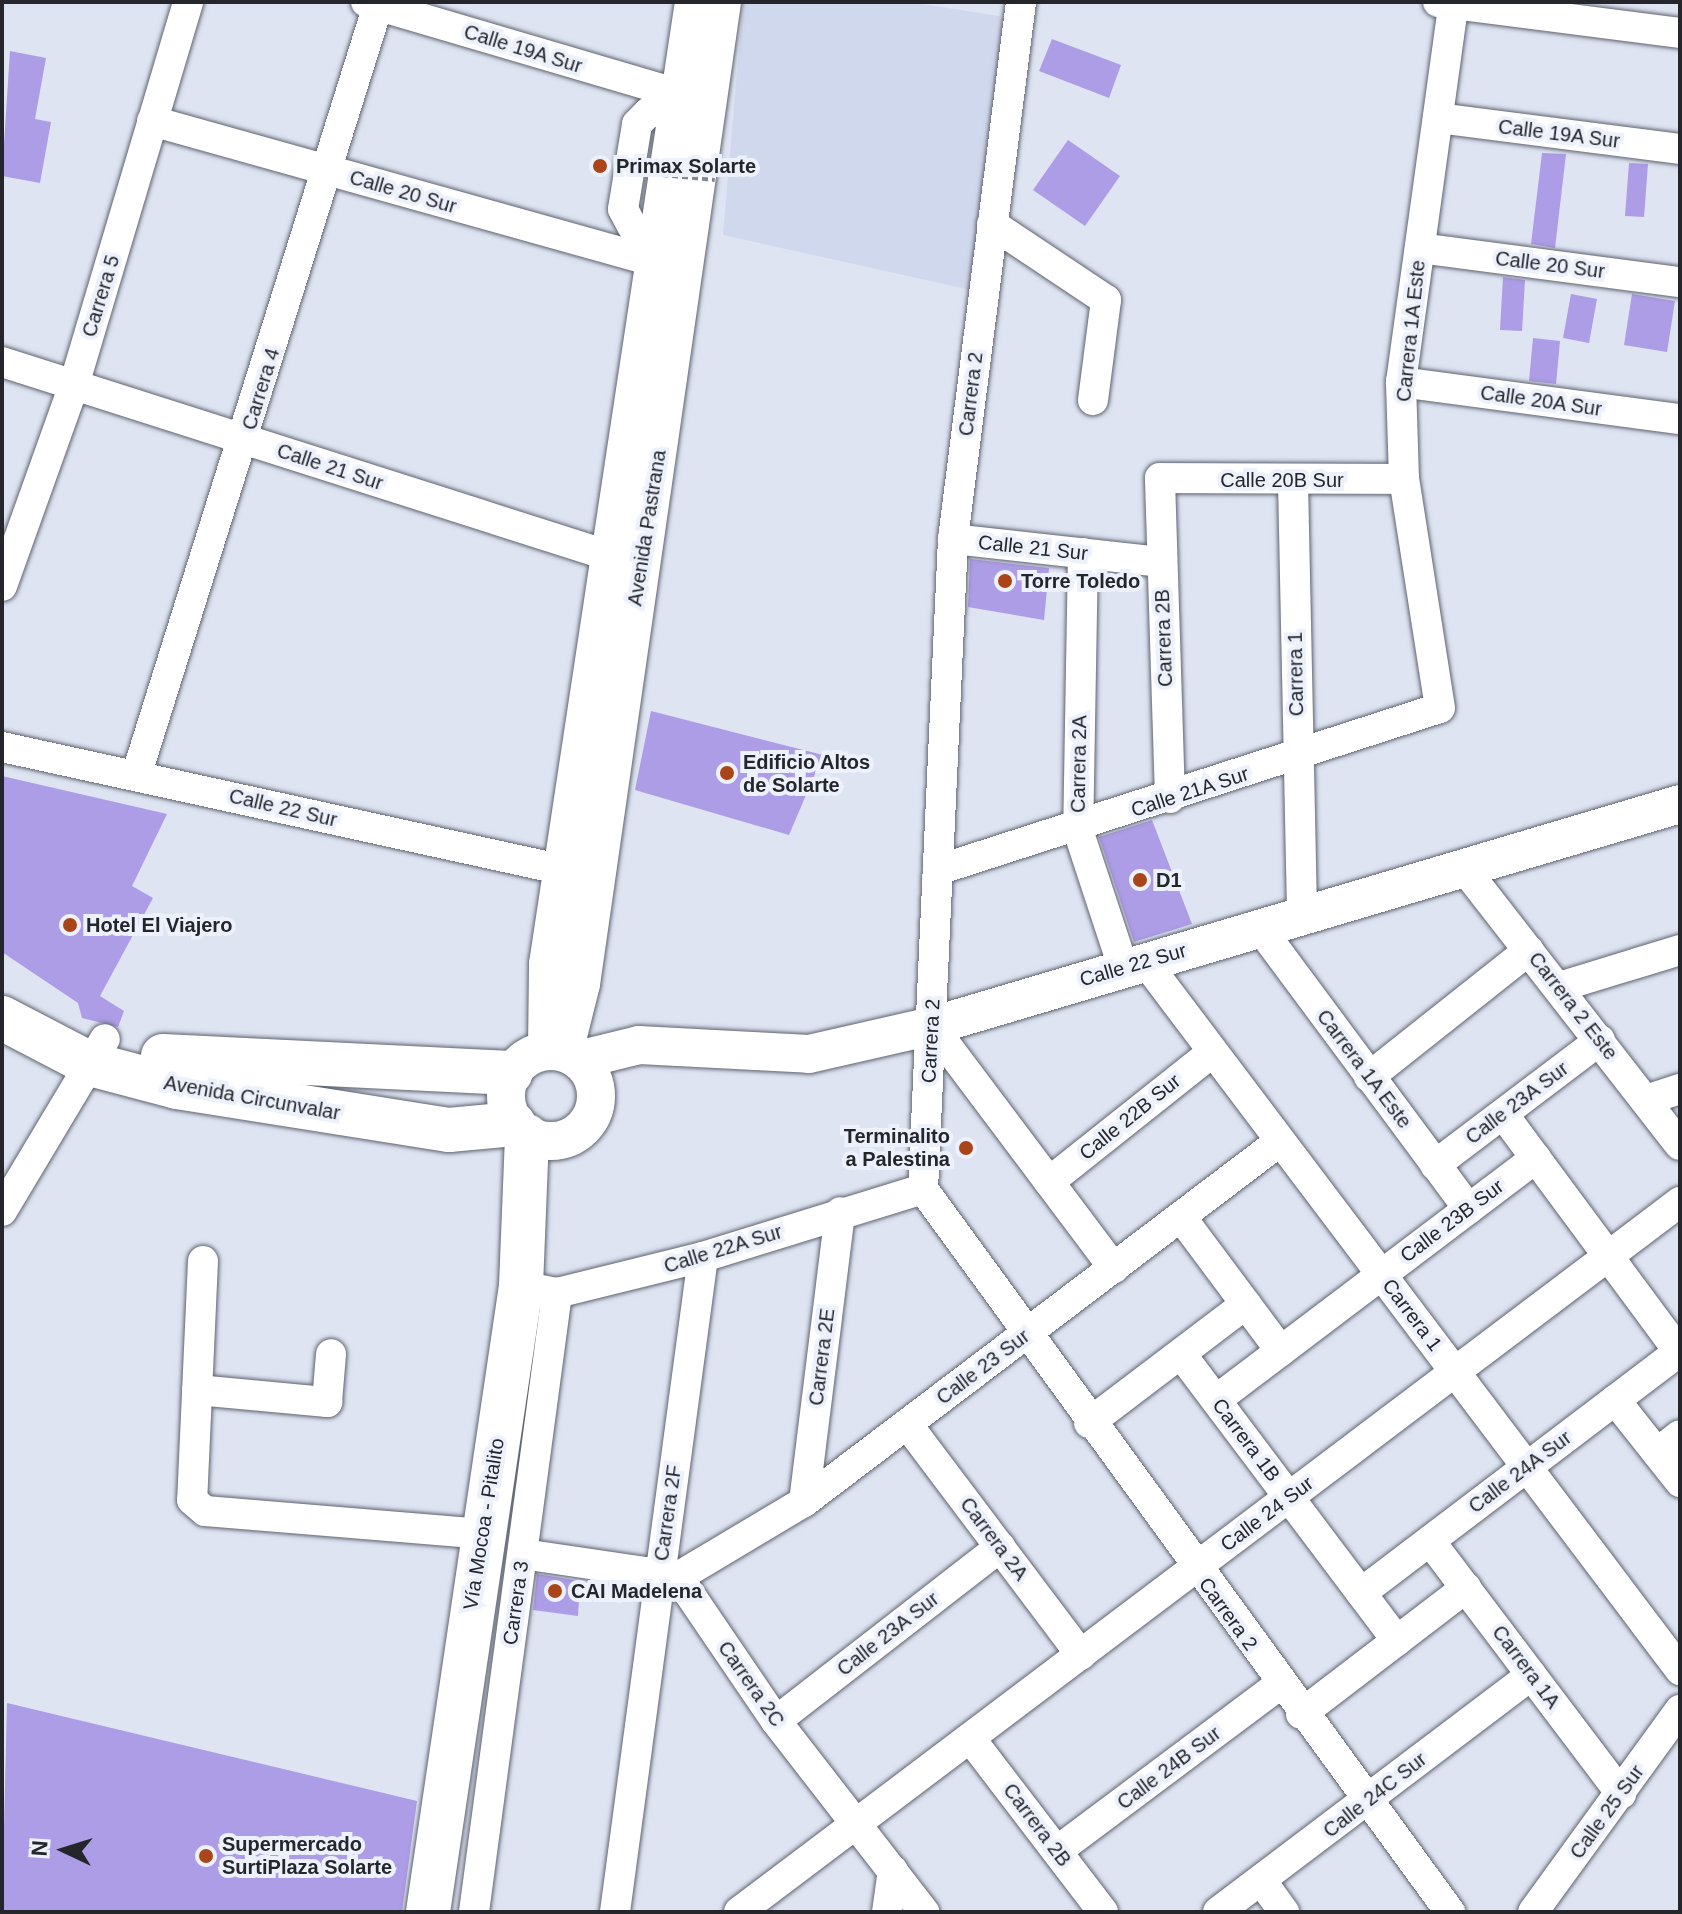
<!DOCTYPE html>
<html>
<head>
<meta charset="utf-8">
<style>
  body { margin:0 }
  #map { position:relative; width:1682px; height:1914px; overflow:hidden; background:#dee4f2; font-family:Arial,sans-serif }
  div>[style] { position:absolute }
  .built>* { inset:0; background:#d0d8ed }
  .building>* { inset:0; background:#ad9ce6 }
  .roads { filter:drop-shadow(0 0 2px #5e636f) drop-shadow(0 0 2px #5e636f) }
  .minor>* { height:30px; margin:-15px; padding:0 15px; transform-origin:15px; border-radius:15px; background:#fff }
  .major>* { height:38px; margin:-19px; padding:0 19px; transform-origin:19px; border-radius:19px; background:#fff }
  .major>.ring { margin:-19px; padding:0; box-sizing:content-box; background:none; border:38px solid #fff; border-radius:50% }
  .highway>* { height:44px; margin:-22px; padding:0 22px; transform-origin:22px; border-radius:22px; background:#fff }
  .path-bridge>* { height:4px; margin-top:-2px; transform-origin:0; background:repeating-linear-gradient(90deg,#848892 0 6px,transparent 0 10px) }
  .dots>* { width:22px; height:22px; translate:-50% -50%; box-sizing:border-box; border:4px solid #ecf1fc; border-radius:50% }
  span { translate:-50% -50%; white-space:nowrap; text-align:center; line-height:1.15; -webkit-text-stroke:8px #ecf1fc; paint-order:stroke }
  .street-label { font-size:20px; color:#24262c }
  .poi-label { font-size:20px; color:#24262c; font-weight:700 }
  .left { translate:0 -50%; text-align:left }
  .right { translate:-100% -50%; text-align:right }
  .frame { position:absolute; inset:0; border:4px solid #24262c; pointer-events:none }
  .north { position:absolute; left:24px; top:1810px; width:80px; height:80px; -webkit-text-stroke:6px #ecf1fc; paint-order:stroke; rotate:274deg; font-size:22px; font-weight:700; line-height:32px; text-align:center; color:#24262c }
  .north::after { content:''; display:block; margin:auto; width:28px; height:36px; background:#24262c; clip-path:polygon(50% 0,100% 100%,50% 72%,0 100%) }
</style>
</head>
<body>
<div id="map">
  <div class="built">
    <i style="clip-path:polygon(743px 2px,910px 2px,1011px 18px,971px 290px,723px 235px)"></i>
  </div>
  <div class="building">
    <i style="clip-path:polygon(1052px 39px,1121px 65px,1109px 98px,1039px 71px)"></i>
    <i style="clip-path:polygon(10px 51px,46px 58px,35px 119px,51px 122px,40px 183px,2px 176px)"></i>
    <i style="clip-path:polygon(1068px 140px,1120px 176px,1085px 226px,1033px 190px)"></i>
    <i style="clip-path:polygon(1542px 153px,1566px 154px,1555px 248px,1531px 244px)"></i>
    <i style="clip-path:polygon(1629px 163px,1648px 164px,1644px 217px,1625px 216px)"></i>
    <i style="clip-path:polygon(1503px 277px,1525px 280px,1522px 331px,1500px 330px)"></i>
    <i style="clip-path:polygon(1571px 294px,1597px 299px,1589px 343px,1563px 338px)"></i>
    <i style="clip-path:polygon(1632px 294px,1675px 301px,1667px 352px,1624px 345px)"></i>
    <i style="clip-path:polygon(1533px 338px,1560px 341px,1556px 384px,1529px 381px)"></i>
    <i style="clip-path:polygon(970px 559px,1049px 568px,1044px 620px,968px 607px)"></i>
    <i style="clip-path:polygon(651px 711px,823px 755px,789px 835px,635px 790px)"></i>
    <i style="clip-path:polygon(2px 776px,167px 814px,132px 886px,153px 898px,100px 996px,124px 1011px,118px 1027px,82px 1018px,78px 1003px,2px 952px)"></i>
    <i style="clip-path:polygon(1152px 820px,1192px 924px,1134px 942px,1099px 837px)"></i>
    <i style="clip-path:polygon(537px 1574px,580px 1581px,578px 1616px,533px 1610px)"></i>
    <i style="clip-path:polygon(7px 1703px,417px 1801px,402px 1912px,2px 1912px)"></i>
  </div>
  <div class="roads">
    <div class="minor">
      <i style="left:366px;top:2px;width:350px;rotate:16.4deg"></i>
      <i style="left:1021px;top:2px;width:541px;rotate:97.22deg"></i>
      <i style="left:953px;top:539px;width:651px;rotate:92.64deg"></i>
      <i style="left:923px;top:1189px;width:895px;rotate:53.91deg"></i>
      <i style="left:1438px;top:2px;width:244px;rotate:7.3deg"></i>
      <i style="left:1438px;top:118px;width:244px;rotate:7.3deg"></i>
      <i style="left:152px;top:121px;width:542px;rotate:15.63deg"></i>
      <i style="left:992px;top:224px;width:137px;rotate:33.7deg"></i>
      <i style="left:1106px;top:300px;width:101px;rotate:97.4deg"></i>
      <i style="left:658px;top:237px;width:28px;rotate:-157deg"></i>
      <i style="left:632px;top:226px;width:19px;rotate:-118deg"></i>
      <i style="left:623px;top:209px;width:86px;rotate:-80.6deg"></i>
      <i style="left:637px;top:124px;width:17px;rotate:-45deg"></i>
      <i style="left:649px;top:112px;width:28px"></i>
      <i style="left:1420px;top:248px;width:262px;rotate:7.5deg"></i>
      <i style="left:2px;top:362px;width:658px;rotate:17.69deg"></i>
      <i style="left:1401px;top:382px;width:281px;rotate:7.6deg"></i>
      <i style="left:1293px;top:481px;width:435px;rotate:88.8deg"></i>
      <i style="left:953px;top:539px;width:209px;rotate:6.3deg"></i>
      <i style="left:1083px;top:553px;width:277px;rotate:91deg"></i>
      <i style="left:1078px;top:830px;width:144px;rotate:71.8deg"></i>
      <i style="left:2px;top:586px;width:214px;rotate:-70.3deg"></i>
      <i style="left:74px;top:385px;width:400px;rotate:-73.4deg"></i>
      <i style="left:2px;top:747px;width:594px;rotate:12.35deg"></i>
      <i style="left:137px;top:773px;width:808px;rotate:-72.57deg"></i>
      <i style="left:1170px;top:798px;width:320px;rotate:-91.8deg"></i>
      <i style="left:1160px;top:478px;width:244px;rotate:0.2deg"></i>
      <i style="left:1464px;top:868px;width:351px;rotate:52.1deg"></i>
      <i style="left:938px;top:870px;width:527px;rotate:-17.89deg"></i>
      <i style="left:1440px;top:708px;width:232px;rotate:-98.9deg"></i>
      <i style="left:1404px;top:479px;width:97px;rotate:-91.8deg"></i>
      <i style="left:1401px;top:382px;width:384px;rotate:-82.1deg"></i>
      <i style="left:1260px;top:928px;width:350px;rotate:53.4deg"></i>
      <i style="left:1144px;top:960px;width:890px;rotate:52.95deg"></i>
      <i style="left:1559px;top:987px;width:127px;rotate:-17deg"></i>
      <i style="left:932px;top:1026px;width:303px;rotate:53.1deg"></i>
      <i style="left:1369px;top:1077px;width:204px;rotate:-38.4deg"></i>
      <i style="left:1646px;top:1100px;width:36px;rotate:-18deg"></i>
      <i style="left:1503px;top:1114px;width:297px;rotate:53.5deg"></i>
      <i style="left:1435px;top:1165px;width:207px;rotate:-37.1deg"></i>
      <i style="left:1049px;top:1182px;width:207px;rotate:-38.5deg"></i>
      <i style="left:2px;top:1211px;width:200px;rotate:-59.1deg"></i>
      <i style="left:1181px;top:1217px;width:167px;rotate:53.3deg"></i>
      <i style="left:203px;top:1261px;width:239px;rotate:92.6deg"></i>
      <i style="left:192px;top:1500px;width:17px;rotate:40deg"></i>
      <i style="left:205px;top:1511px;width:279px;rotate:4.7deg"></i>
      <i style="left:536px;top:1289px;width:21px;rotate:11deg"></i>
      <i style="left:557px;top:1293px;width:150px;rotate:-13.9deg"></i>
      <i style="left:703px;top:1257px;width:230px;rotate:-17.2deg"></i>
      <i style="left:1181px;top:1354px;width:359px;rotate:53deg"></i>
      <i style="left:197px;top:1390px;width:131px;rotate:5.3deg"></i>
      <i style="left:327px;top:1402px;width:48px;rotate:-85.2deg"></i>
      <i style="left:1216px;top:1400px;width:401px;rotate:-37.1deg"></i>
      <i style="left:1615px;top:1400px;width:105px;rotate:51.6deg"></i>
      <i style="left:1089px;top:1423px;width:197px;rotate:-37.2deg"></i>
      <i style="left:907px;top:1424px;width:289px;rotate:53deg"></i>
      <i style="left:1657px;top:1453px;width:29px;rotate:-38deg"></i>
      <i style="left:804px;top:1502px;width:292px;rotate:-82.9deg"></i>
      <i style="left:1430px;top:1541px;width:317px;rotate:52.9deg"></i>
      <i style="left:523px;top:1554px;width:157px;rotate:8.4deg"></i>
      <i style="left:678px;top:1577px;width:174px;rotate:55.8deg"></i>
      <i style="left:776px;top:1721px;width:242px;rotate:52.2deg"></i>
      <i style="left:678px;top:1577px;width:147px;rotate:-30.8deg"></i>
      <i style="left:804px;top:1502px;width:596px;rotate:-37.16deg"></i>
      <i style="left:1361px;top:1593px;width:399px;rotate:-37.2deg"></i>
      <i style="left:1301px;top:1714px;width:208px;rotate:-37.4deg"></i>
      <i style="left:776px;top:1721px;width:284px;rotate:-37.8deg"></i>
      <i style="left:970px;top:1738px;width:219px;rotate:52.6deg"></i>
      <i style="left:1057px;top:1851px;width:279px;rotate:-36.8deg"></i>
      <i style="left:1263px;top:1883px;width:36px;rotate:54deg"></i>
      <i style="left:474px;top:1912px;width:625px;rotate:-82.36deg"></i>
      <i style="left:615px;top:1912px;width:661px;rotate:-82.35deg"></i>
      <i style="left:739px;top:1912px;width:1179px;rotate:-37.04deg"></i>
      <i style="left:887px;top:1912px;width:42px;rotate:-81.9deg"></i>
      <i style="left:1218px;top:1912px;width:393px;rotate:-37.1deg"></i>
      <i style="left:1533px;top:1912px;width:250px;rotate:-54deg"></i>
    </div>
    <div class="major">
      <i style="left:547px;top:1050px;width:86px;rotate:-89.3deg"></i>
      <i style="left:548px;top:964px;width:973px;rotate:-81.37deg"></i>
      <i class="ring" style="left:506px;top:1051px;width:52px;height:52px"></i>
      <i style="left:564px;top:1052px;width:70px;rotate:-76deg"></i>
      <i style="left:581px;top:984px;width:992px;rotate:-81.83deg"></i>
      <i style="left:578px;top:1060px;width:63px;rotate:-13.8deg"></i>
      <i style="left:639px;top:1045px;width:170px;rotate:3deg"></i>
      <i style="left:809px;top:1054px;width:126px;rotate:-12.8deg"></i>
      <i style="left:932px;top:1026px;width:780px;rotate:-16.53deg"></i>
    </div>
    <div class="highway">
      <i style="left:2px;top:1018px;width:99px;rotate:27.6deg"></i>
      <i style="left:90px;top:1064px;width:90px;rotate:14.8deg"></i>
      <i style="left:177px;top:1087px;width:275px;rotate:9deg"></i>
      <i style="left:449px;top:1130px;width:65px;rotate:-5.3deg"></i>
      <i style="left:163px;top:1056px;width:348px;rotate:2.8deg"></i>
      <i style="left:428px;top:1912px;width:633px;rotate:-81.55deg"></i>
      <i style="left:521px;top:1286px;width:150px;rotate:-87.7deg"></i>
    </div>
  </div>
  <div class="path-bridge">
    <i style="left:662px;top:175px;width:53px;rotate:5.4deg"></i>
  </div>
  <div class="dots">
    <i style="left:600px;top:166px;background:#aa4519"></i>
    <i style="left:1005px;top:581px;background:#aa4519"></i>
    <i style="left:727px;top:773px;background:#aa4519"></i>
    <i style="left:1140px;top:880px;background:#aa4519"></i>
    <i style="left:70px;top:925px;background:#aa4519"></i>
    <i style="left:966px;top:1148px;background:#aa4519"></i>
    <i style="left:555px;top:1591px;background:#aa4519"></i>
    <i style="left:206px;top:1856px;background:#aa4519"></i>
  </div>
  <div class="street-label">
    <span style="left:523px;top:49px;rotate:17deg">Calle 19A Sur</span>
    <span style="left:1559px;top:134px;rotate:7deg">Calle 19A Sur</span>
    <span style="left:403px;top:192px;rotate:16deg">Calle 20 Sur</span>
    <span style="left:1550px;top:265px;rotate:7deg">Calle 20 Sur</span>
    <span style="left:101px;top:296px;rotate:-73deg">Carrera 5</span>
    <span style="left:1411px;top:331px;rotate:-84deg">Carrera 1A Este</span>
    <span style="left:261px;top:389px;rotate:-73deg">Carrera 4</span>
    <span style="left:971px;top:394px;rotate:-83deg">Carrera 2</span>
    <span style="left:1541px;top:401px;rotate:8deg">Calle 20A Sur</span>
    <span style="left:330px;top:467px;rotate:18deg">Calle 21 Sur</span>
    <span style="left:1282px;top:480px">Calle 20B Sur</span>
    <span style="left:647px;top:528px;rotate:-81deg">Avenida Pastrana</span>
    <span style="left:1033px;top:548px;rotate:6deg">Calle 21 Sur</span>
    <span style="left:1164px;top:638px;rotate:-92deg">Carrera 2B</span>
    <span style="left:1296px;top:674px;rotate:-91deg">Carrera 1</span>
    <span style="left:1079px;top:764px;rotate:-89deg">Carrera 2A</span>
    <span style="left:1190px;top:792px;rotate:-18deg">Calle 21A Sur</span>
    <span style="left:283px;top:808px;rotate:13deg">Calle 22 Sur</span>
    <span style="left:1133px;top:965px;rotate:-16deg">Calle 22 Sur</span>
    <span style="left:1573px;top:1006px;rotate:52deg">Carrera 2 Este</span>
    <span style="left:931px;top:1041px;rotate:-87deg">Carrera 2</span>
    <span style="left:1364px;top:1069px;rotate:53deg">Carrera 1A Este</span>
    <span style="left:252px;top:1098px;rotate:10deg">Avenida Circunvalar</span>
    <span style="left:1517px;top:1103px;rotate:-37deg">Calle 23A Sur</span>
    <span style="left:1130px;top:1117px;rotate:-39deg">Calle 22B Sur</span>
    <span style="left:1452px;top:1221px;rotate:-37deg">Calle 23B Sur</span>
    <span style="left:723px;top:1249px;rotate:-17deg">Calle 22A Sur</span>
    <span style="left:1412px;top:1315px;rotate:53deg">Carrera 1</span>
    <span style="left:822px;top:1357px;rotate:-83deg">Carrera 2E</span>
    <span style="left:983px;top:1367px;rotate:-37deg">Calle 23 Sur</span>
    <span style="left:1246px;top:1440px;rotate:53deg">Carrera 1B</span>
    <span style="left:1520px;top:1472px;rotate:-37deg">Calle 24A Sur</span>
    <span style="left:668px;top:1513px;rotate:-82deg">Carrera 2F</span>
    <span style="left:1267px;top:1514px;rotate:-37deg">Calle 24 Sur</span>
    <span style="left:484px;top:1524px;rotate:-81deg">Vía Mocoa - Pitalito</span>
    <span style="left:994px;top:1539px;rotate:53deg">Carrera 2A</span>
    <span style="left:516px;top:1603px;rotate:-82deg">Carrera 3</span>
    <span style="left:1228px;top:1614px;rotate:54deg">Carrera 2</span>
    <span style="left:888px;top:1634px;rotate:-38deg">Calle 23A Sur</span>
    <span style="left:1526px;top:1667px;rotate:53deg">Carrera 1A</span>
    <span style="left:751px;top:1684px;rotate:55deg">Carrera 2C</span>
    <span style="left:1169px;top:1768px;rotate:-37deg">Calle 24B Sur</span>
    <span style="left:1375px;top:1795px;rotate:-38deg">Calle 24C Sur</span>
    <span style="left:1607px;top:1812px;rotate:-54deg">Calle 25 Sur</span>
    <span style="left:1037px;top:1825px;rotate:53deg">Carrera 2B</span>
  </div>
  <div class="poi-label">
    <span class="left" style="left:616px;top:166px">Primax Solarte</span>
    <span class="left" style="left:1021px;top:581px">Torre Toledo</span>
    <span class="left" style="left:743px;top:774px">Edificio Altos<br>de Solarte</span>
    <span class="left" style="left:1156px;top:880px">D1</span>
    <span class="left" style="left:86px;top:925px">Hotel El Viajero</span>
    <span class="right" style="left:950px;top:1148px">Terminalito<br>a Palestina</span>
    <span class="left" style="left:571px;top:1591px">CAI Madelena</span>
    <span class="left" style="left:222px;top:1856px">Supermercado<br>SurtiPlaza Solarte</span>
  </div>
  <div class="frame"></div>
  <div class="north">N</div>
</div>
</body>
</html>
